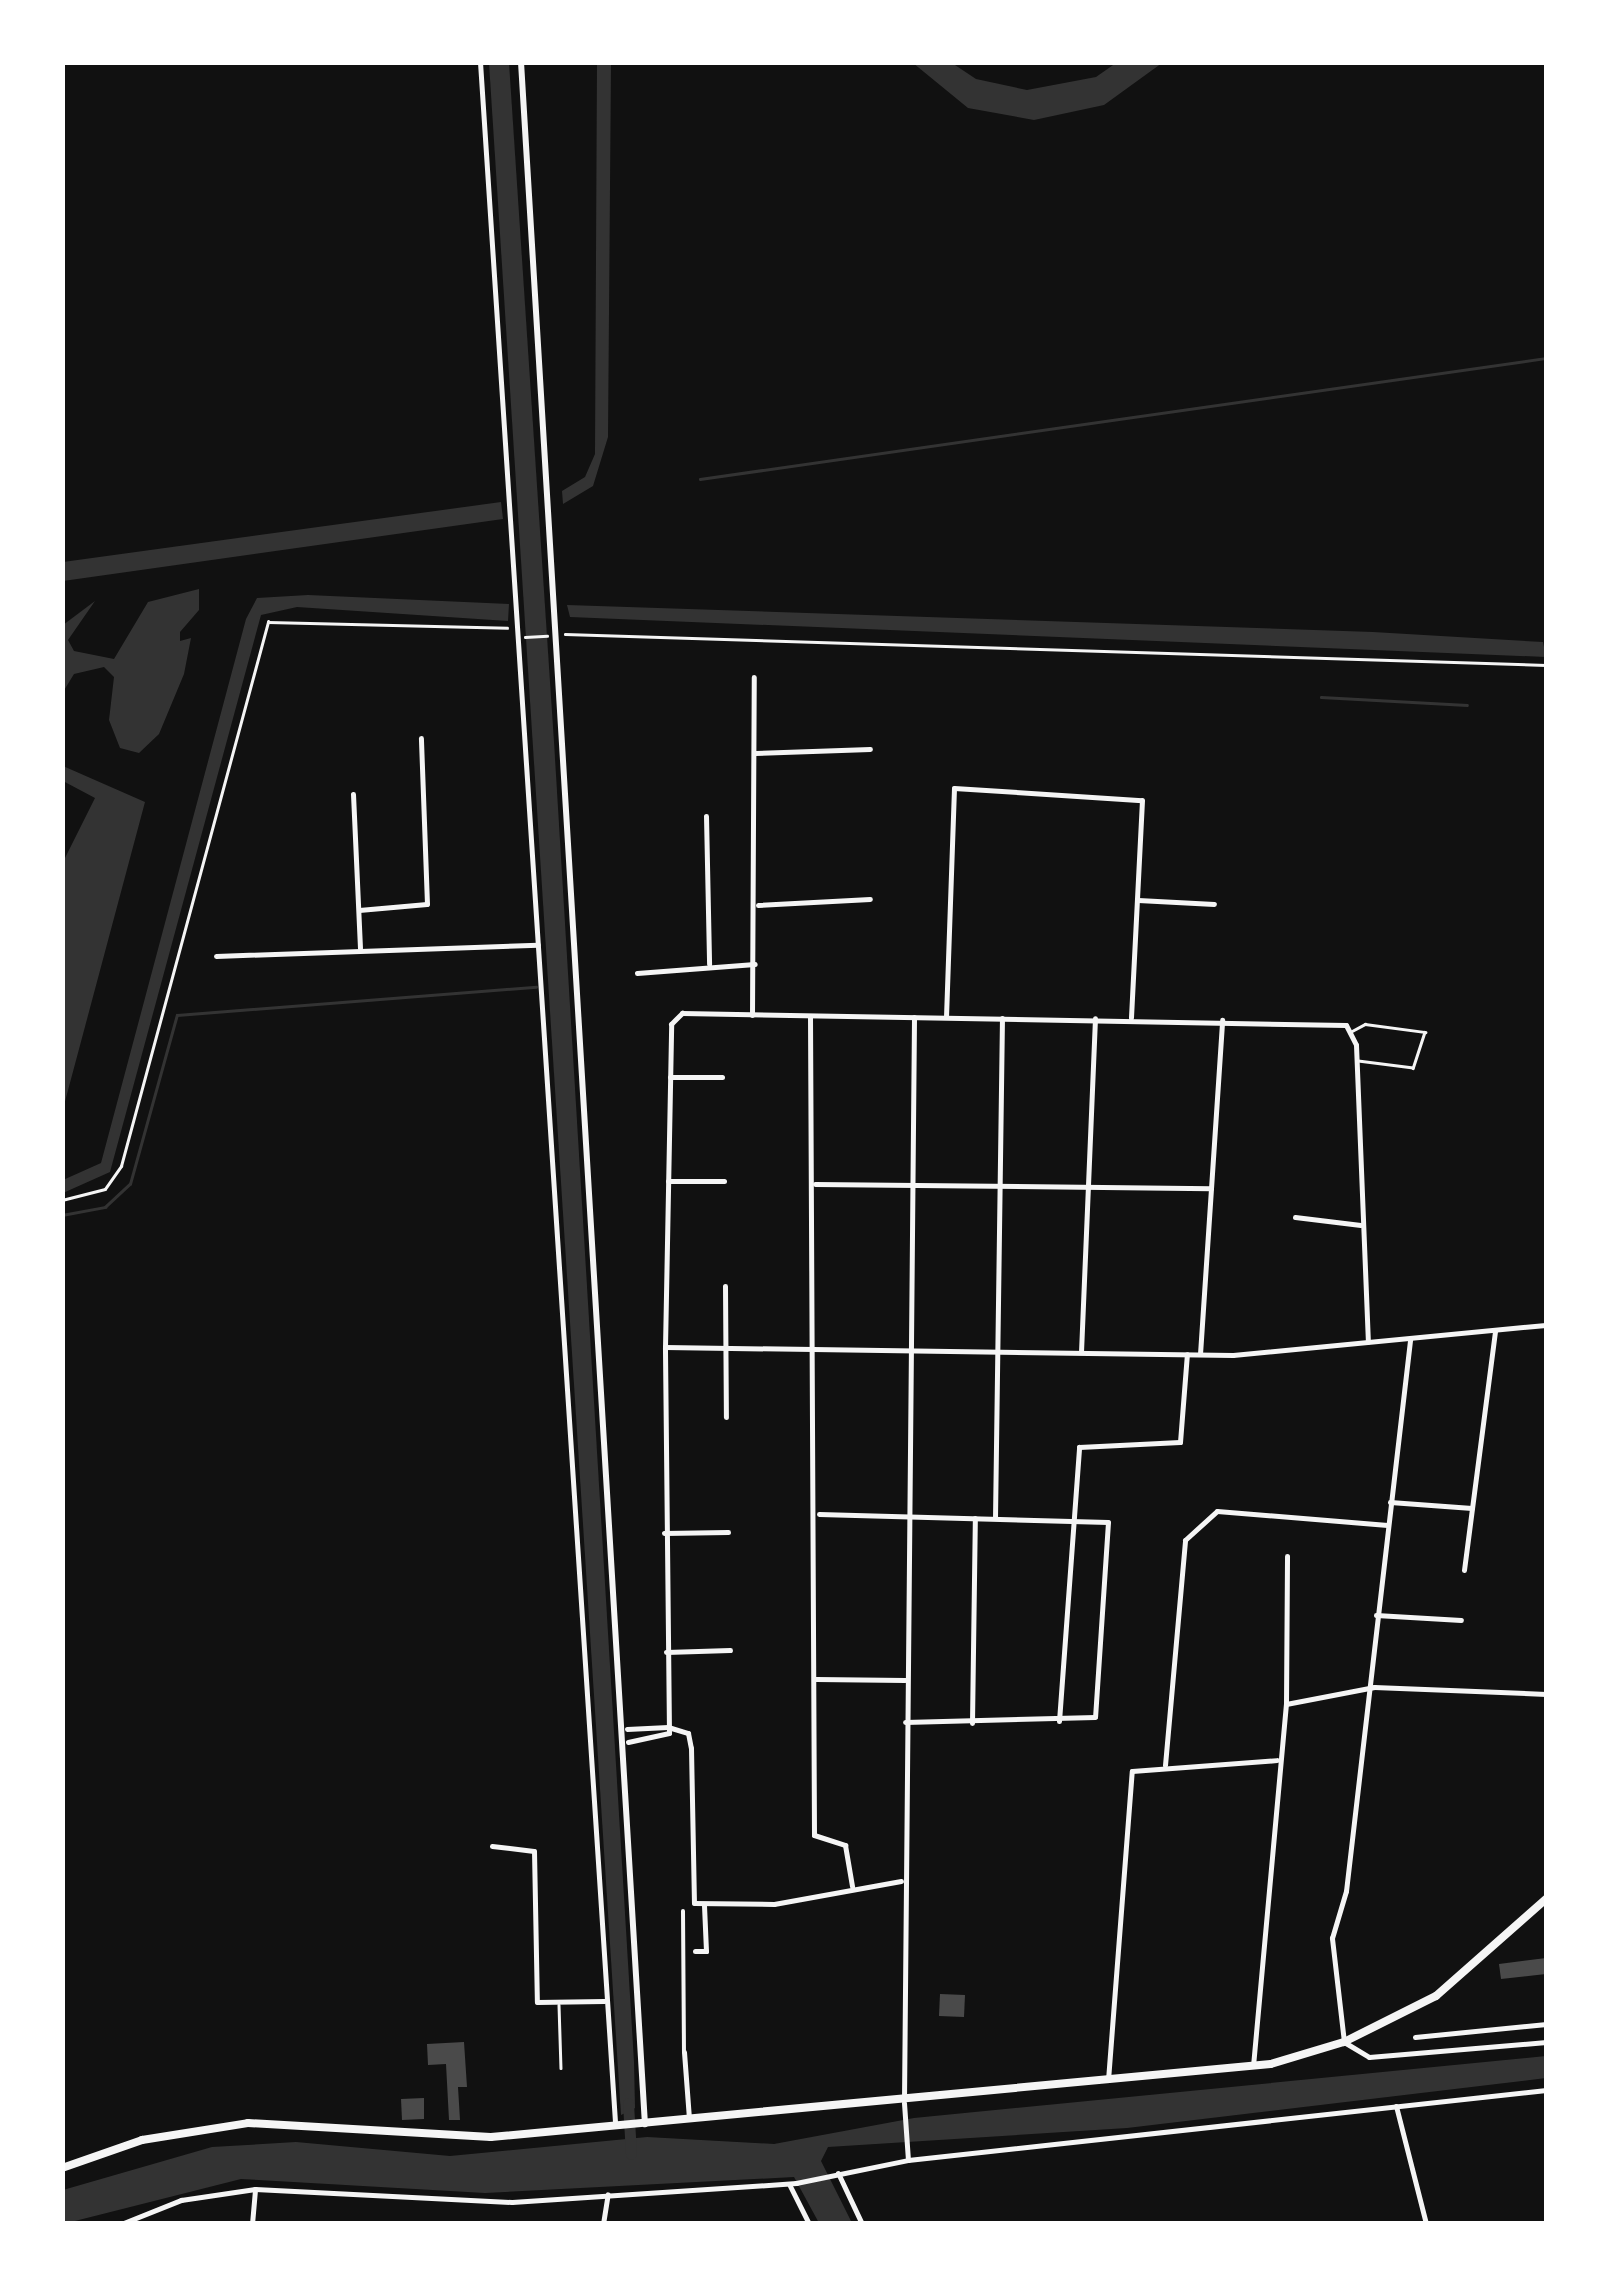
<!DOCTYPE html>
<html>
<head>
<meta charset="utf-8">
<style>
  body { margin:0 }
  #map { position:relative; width:1609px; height:2286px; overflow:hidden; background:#111; font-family:"Noto Sans",sans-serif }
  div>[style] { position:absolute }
  .water>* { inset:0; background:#333 }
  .stream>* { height:2.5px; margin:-1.25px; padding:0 1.25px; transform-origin:1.25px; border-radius:1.25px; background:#333 }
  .canal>* { height:11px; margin:-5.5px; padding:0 5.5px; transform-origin:5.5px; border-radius:5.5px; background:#333 }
  .building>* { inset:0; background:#4a4a4a }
  .path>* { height:2.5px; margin:-1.25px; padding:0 1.25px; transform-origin:1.25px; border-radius:1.25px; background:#f5f5f5 }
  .service>* { height:2.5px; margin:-1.25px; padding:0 1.25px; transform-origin:1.25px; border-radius:1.25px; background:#f5f5f5 }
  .pedestrian>* { height:4px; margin:-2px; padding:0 2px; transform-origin:2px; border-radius:2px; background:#f5f5f5 }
  .minor>* { height:5px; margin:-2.5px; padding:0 2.5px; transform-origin:2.5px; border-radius:2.5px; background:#f5f5f5 }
  .tertiary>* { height:5px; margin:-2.5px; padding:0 2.5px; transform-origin:2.5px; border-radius:2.5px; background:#f5f5f5 }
  .secondary>* { height:6px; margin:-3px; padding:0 3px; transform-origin:3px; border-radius:3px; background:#f5f5f5 }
  .primary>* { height:8px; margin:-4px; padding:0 4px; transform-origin:4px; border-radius:4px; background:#f5f5f5 }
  span { translate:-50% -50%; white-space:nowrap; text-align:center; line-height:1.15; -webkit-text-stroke:10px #fff; paint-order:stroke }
  .frame { position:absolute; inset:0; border:65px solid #fff; pointer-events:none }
</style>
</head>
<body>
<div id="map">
  <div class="water">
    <i style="clip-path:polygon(489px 63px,509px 63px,554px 742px,634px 2062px,635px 2108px,621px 2115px)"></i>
    <i style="clip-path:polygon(597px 63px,611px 63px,608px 437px,593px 486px,563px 504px,562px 491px,585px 477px,595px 454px)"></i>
    <i style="clip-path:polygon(913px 63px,952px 63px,976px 79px,1027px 90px,1096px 77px,1116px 63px,1162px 63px,1104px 105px,1034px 120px,968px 108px)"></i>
    <i style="clip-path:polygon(501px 502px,503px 519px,63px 581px,63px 562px)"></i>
    <i style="clip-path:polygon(199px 589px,199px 610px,180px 632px,180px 641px,191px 638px,184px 674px,159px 734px,139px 753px,120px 748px,109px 720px,114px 677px,104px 667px,74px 674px,63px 692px,63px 625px,95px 601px,68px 640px,74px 651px,114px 659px,148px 602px)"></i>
    <i style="clip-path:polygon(308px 595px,509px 604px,508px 621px,297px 607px,261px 615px,110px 1172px,63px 1193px,63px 1180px,101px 1163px,246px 619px,257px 598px)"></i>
    <i style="clip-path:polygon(567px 605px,1373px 632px,1543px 642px,1546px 657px,570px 617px)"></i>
    <i style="clip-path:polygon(63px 766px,145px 802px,63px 1109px,63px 862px,95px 798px,63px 781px)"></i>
    <i style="clip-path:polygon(1546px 2056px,1546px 2078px,1127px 2128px,828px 2147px,821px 2161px,852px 2223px,819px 2223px,794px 2177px,485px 2193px,241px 2179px,63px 2224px,63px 2190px,212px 2147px,296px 2142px,450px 2156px,647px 2137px,774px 2144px,914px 2118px)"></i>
  </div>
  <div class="stream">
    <i style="left:700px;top:479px;width:855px;rotate:-8.14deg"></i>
    <i style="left:1321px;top:697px;width:146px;rotate:3.1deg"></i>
    <i style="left:62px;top:1215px;width:44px;rotate:-10.5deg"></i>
    <i style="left:105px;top:1207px;width:34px;rotate:-43deg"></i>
    <i style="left:130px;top:1184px;width:175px;rotate:-74.5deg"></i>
    <i style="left:177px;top:1015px;width:360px;rotate:-4.5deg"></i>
  </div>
  <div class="canal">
    <i style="left:628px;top:2103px;width:51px;rotate:86.6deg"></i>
  </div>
  <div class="building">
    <i style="clip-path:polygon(1546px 1958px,1546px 1974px,1501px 1979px,1499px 1964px)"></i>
    <i style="clip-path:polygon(940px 1994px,965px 1995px,964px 2017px,939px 2016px)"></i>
    <i style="clip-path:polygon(464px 2042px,467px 2087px,458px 2087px,460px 2120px,449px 2120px,446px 2064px,428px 2065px,427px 2044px)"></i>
    <i style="clip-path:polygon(424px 2098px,424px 2119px,402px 2120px,401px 2099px)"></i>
  </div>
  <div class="path">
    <i style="left:565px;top:634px;width:981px;rotate:1.81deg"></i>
    <i style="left:525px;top:637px;width:22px;rotate:-3deg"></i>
    <i style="left:62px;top:1200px;width:44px;rotate:-14.3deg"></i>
    <i style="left:105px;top:1189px;width:28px;rotate:-55deg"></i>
    <i style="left:121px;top:1166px;width:564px;rotate:-74.88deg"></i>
    <i style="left:268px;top:622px;width:239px;rotate:1.4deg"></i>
  </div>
  <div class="service">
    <i style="left:1352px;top:1031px;width:15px;rotate:-28deg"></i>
    <i style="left:1365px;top:1024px;width:61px;rotate:7.6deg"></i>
    <i style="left:1425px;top:1032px;width:38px;rotate:108deg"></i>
    <i style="left:1413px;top:1068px;width:55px;rotate:-172.7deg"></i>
    <i style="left:559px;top:2005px;width:63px;rotate:88.2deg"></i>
  </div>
  <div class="pedestrian">
    <i style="left:683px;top:1911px;width:141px;rotate:89.6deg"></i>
  </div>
  <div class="minor">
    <i style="left:480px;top:62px;width:2066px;rotate:86.25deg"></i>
    <i style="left:755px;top:753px;width:115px;rotate:-2deg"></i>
    <i style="left:353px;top:794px;width:154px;rotate:87.4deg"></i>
    <i style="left:706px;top:816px;width:148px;rotate:88.8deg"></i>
    <i style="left:1138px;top:900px;width:76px;rotate:3deg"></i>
    <i style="left:758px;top:905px;width:112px;rotate:-3.1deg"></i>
    <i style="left:359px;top:910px;width:68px;rotate:-5deg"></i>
    <i style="left:427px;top:904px;width:166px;rotate:-92.1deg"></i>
    <i style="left:216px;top:956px;width:322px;rotate:-2deg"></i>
    <i style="left:637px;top:973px;width:118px;rotate:-4.4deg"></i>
    <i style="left:752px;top:1015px;width:338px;rotate:-89.7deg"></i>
    <i style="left:810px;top:1016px;width:819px;rotate:89.72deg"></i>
    <i style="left:814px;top:1835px;width:33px;rotate:18deg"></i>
    <i style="left:845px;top:1845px;width:42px;rotate:80.3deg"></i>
    <i style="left:946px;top:1017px;width:229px;rotate:-88deg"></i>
    <i style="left:954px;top:788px;width:188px;rotate:3.7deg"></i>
    <i style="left:1142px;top:800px;width:218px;rotate:92.9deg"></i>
    <i style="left:670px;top:1077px;width:52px"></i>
    <i style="left:668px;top:1181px;width:56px"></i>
    <i style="left:815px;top:1184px;width:396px;rotate:0.6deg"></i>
    <i style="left:1295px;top:1217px;width:66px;rotate:6.9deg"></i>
    <i style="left:725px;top:1286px;width:131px;rotate:89.6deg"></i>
    <i style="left:665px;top:1347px;width:323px;rotate:-88.9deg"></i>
    <i style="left:671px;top:1024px;width:16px;rotate:-45deg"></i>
    <i style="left:682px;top:1013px;width:664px;rotate:1.04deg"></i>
    <i style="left:1346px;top:1025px;width:22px;rotate:63deg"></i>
    <i style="left:1356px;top:1045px;width:297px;rotate:87.7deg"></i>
    <i style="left:1081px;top:1352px;width:334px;rotate:-87.6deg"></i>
    <i style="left:1200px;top:1354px;width:335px;rotate:-86.2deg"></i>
    <i style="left:1390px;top:1502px;width:82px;rotate:4.2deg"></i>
    <i style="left:819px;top:1514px;width:289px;rotate:1.6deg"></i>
    <i style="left:1108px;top:1522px;width:195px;rotate:93.8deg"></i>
    <i style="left:1095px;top:1717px;width:190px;rotate:178.5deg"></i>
    <i style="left:995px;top:1518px;width:500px;rotate:-89.2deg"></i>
    <i style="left:664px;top:1533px;width:64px;rotate:-0.9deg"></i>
    <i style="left:1464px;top:1570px;width:241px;rotate:-82.6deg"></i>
    <i style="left:1376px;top:1615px;width:85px;rotate:3.4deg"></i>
    <i style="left:666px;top:1652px;width:64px;rotate:-1.8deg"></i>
    <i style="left:816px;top:1679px;width:89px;rotate:0.6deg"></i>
    <i style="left:1286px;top:1703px;width:147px;rotate:-89.6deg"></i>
    <i style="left:1059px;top:1721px;width:275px;rotate:-85.8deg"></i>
    <i style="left:1079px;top:1447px;width:101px;rotate:-2.8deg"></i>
    <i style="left:1180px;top:1442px;width:88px;rotate:-85.5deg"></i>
    <i style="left:972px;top:1723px;width:205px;rotate:-89.2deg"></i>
    <i style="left:668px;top:1727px;width:21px;rotate:17deg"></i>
    <i style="left:688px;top:1733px;width:15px;rotate:79deg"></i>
    <i style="left:691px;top:1748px;width:155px;rotate:88.9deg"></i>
    <i style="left:694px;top:1903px;width:80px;rotate:0.7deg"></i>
    <i style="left:774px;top:1904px;width:129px;rotate:-10.3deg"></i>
    <i style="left:1165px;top:1765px;width:226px;rotate:-84.9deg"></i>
    <i style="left:1185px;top:1540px;width:43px;rotate:-42.2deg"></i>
    <i style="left:1217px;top:1511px;width:171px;rotate:4.7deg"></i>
    <i style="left:492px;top:1846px;width:42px;rotate:6.8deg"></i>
    <i style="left:534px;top:1851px;width:151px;rotate:88.9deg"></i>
    <i style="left:537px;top:2002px;width:67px;rotate:-0.9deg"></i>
    <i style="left:695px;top:1951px;width:11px"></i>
    <i style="left:706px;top:1951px;width:46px;rotate:-92.5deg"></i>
    <i style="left:1415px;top:2037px;width:132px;rotate:-5.7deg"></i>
    <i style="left:1344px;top:2042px;width:105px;rotate:-96.6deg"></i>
    <i style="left:1332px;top:1938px;width:49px;rotate:-73.4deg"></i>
    <i style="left:1346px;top:1891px;width:555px;rotate:-83.37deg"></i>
    <i style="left:684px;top:2052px;width:67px;rotate:85.7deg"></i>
    <i style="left:1253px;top:2066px;width:364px;rotate:-84.8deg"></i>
    <i style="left:1286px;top:1704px;width:90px;rotate:-10.9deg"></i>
    <i style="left:1374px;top:1687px;width:172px;rotate:2.3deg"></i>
    <i style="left:1108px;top:2080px;width:310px;rotate:-85.6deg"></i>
    <i style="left:1132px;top:1771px;width:145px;rotate:-4.3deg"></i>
    <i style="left:904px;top:2100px;width:1083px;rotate:-89.47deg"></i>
    <i style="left:838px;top:2173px;width:56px;rotate:64.8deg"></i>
    <i style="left:789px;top:2184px;width:45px;rotate:63.4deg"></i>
    <i style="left:121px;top:2224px;width:65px;rotate:-21.8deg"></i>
    <i style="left:181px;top:2200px;width:75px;rotate:-8.5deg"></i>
    <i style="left:255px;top:2189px;width:257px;rotate:2.9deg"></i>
    <i style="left:512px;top:2202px;width:285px;rotate:-3.8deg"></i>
    <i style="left:796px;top:2183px;width:114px;rotate:-11.6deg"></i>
    <i style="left:252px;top:2224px;width:35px;rotate:-85deg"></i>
    <i style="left:603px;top:2224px;width:30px;rotate:-81deg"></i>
  </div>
  <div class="tertiary">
    <i style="left:627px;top:1729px;width:41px;rotate:-2.8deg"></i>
    <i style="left:628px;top:1742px;width:42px;rotate:-12.4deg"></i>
    <i style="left:669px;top:1733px;width:386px;rotate:-90.6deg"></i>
    <i style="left:665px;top:1347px;width:568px;rotate:0.81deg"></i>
    <i style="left:1233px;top:1355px;width:314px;rotate:-5.5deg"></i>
    <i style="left:1344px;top:2042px;width:29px;rotate:31deg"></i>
    <i style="left:1369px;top:2057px;width:178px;rotate:-4.8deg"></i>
    <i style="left:904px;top:2103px;width:57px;rotate:86deg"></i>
    <i style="left:908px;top:2160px;width:642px;rotate:-6.26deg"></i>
    <i style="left:1396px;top:2106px;width:122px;rotate:75.7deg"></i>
  </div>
  <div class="secondary">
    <i style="left:521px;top:62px;width:2066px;rotate:86.56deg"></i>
  </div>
  <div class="primary">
    <i style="left:62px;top:2168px;width:85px;rotate:-19.3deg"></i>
    <i style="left:142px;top:2140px;width:107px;rotate:-9.1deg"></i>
    <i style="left:248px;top:2123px;width:243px;rotate:3.3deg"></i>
    <i style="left:491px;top:2137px;width:783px;rotate:-5.35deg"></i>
    <i style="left:1271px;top:2064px;width:76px;rotate:-16.8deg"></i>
    <i style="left:1344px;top:2042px;width:103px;rotate:-26.6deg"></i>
    <i style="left:1436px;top:1996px;width:147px;rotate:-41.4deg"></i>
  </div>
  <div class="frame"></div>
</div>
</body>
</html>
